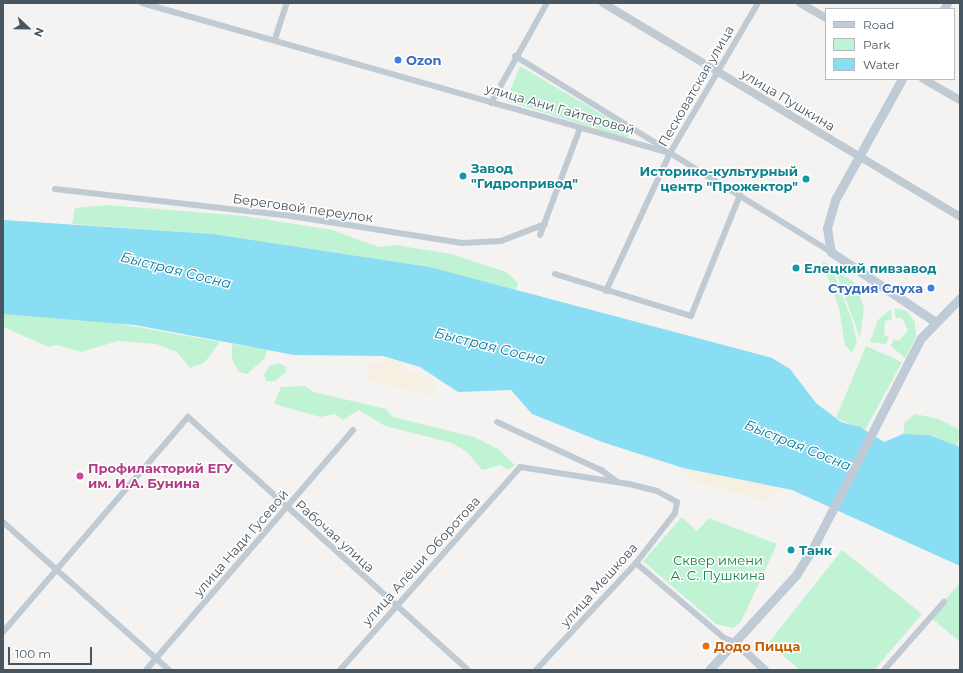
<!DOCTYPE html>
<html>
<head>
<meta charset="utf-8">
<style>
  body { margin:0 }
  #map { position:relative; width:963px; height:673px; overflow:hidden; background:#f5f2f2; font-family:Montserrat,sans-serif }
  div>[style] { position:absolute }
  .green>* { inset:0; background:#c0f3d3 }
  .sand>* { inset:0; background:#f6f0e3 }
  .water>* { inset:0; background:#8adef3 }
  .minor>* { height:6px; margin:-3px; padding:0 3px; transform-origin:3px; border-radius:3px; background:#c0cad3 }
  .tertiary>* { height:8px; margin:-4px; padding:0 4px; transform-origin:4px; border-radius:4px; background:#c0cad3 }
  .secondary>* { height:9px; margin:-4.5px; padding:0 4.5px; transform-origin:4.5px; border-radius:4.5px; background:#bfcbd7 }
  .dots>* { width:11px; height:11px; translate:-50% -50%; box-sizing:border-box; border:2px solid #fff; border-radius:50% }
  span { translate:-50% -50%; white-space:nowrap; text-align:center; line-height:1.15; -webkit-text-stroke:3px #fff; paint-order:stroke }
  .shop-label { font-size:13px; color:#366cbe; font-weight:700 }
  .left { translate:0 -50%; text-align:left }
  .right { translate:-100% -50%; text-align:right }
  .street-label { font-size:13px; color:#485662 }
  .culture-label { font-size:13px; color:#0d838f; font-weight:700 }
  .hotel-label { font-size:13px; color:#b23c85; font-weight:700 }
  .park-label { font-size:13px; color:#11854a }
  .food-label { font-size:13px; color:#c56008; font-weight:700 }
  .water-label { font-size:14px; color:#057b9a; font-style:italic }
  .frame { position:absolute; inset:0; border:4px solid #485662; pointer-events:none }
  .legend { position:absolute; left:825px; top:8px; width:130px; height:72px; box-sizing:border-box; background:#fff; border:1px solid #b6bbc0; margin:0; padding:5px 7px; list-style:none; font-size:12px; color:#485662 }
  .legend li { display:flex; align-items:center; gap:8px; height:20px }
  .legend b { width:20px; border:1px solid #b6bbc0 }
  .north { position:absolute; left:8px; top:8px; width:40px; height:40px; -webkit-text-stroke:3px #fff; paint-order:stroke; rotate:112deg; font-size:11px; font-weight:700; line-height:16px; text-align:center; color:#485662 }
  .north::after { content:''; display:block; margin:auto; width:14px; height:18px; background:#485662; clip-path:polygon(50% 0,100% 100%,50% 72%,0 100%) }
  .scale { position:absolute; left:8px; top:647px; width:84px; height:18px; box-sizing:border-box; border:2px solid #485662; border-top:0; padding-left:5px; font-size:12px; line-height:14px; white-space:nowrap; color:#485662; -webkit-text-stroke:3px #fff; paint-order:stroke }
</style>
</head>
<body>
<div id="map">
  <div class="green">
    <i style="clip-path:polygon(520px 66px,630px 131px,627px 138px,506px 101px)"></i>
    <i style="clip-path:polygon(107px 205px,244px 216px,332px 230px,379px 247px,395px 245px,451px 254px,506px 272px,518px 283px,516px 290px,430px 267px,213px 234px,72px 224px,75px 208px)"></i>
    <i style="clip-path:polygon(822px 261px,831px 266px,852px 321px,857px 342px,852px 353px,845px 345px,839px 308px)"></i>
    <i style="clip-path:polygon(835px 269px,855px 283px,864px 307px,860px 338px)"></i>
    <i style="clip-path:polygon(894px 308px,907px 311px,915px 322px,916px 337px,905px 358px,891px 346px,894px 339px,899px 341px,908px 330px,902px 318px,896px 318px)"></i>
    <i style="clip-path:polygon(891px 309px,892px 319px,885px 321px,884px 335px,889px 337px,886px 344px,870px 342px,878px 320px)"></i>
    <i style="clip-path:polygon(3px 314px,88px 318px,220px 342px,204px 363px,190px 368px,177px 352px,156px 344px,118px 341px,81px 352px,57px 345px,49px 347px,3px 327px)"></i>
    <i style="clip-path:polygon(232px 344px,267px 350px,265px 358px,247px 374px,239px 372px,232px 359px)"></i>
    <i style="clip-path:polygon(866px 346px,902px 362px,865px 430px,836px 418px)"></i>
    <i style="clip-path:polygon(278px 363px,287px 367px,285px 373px,275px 381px,266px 381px,264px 375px,269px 366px)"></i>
    <i style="clip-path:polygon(304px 386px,314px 392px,386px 409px,393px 417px,474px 437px,498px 449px,515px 465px,508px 470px,500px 465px,482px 470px,467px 452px,452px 443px,385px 426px,359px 410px,343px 420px,335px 414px,320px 417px,274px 404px,281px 387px)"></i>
    <i style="clip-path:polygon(915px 414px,939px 419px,960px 430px,957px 446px,929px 435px,903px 434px,905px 422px)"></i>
    <i style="clip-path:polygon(682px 517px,697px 531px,709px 518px,777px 544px,741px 622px,733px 628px,716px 624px,643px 561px)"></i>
    <i style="clip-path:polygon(842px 550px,922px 614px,874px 670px,800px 670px,771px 645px,770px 641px)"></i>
    <i style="clip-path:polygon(960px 583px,960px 642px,930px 617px)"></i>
  </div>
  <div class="sand">
    <i style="clip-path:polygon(383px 356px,402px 362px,402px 369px,435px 380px,429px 383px,437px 388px,433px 396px,368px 381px,369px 362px,381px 363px)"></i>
    <i style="clip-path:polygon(683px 468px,700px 468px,778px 488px,780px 491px,766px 501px,689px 480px)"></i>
  </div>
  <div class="water">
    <i style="clip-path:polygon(3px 220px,213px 234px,430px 267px,772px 358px,790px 369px,816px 403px,841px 422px,860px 427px,884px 442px,903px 434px,929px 435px,960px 447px,960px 566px,792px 490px,683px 468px,602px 442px,532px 414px,511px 390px,458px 392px,420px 367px,383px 356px,294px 355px,135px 325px,3px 314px)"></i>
  </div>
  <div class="minor">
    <i style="left:142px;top:3px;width:549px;rotate:15.86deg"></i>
    <i style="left:670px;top:153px;width:189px;rotate:31.6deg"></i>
    <i style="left:275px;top:39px;width:38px;rotate:-72deg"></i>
    <i style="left:515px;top:56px;width:175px;rotate:31.7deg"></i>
    <i style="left:491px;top:103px;width:115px;rotate:-60.8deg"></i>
    <i style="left:55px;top:189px;width:238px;rotate:6.5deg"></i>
    <i style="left:291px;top:216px;width:173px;rotate:9deg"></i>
    <i style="left:462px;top:243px;width:39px;rotate:-3deg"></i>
    <i style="left:501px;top:241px;width:47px;rotate:-21.1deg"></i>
    <i style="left:540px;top:235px;width:114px;rotate:-69.5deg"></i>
    <i style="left:555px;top:274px;width:142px;rotate:17.2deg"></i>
    <i style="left:691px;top:316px;width:131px;rotate:-68deg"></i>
    <i style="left:606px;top:291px;width:152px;rotate:-65.1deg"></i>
    <i style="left:670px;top:153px;width:174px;rotate:-59.6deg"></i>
    <i style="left:497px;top:422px;width:115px;rotate:24.8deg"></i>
    <i style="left:601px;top:470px;width:19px;rotate:36deg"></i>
    <i style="left:3px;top:522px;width:222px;rotate:41.7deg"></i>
    <i style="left:636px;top:563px;width:116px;rotate:40.4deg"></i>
    <i style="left:724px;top:638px;width:12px;rotate:20deg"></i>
    <i style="left:3px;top:632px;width:284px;rotate:-49.3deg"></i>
    <i style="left:188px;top:417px;width:377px;rotate:42.1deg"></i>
    <i style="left:146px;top:670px;width:317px;rotate:-49.2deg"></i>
    <i style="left:340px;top:670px;width:271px;rotate:-48.4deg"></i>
    <i style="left:520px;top:467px;width:110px;rotate:8.9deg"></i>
    <i style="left:629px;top:484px;width:29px;rotate:14deg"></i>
    <i style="left:657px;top:491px;width:23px;rotate:29deg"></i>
    <i style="left:677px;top:502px;width:11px;rotate:100deg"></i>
    <i style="left:675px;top:513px;width:63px;rotate:128deg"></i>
    <i style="left:636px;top:563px;width:146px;rotate:133.1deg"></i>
    <i style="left:884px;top:670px;width:91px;rotate:-48.6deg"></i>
  </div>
  <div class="tertiary">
    <i style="left:603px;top:3px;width:416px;rotate:30.9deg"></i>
    <i style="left:800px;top:3px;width:30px;rotate:30deg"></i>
    <i style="left:923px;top:79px;width:43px;rotate:29.6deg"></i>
    <i style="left:735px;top:642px;width:41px;rotate:43deg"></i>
  </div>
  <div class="secondary">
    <i style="left:944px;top:9px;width:7px;rotate:-63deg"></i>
    <i style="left:902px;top:79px;width:138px;rotate:119deg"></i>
    <i style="left:835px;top:200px;width:29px;rotate:106deg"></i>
    <i style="left:827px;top:228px;width:24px;rotate:81deg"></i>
    <i style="left:831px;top:252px;width:124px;rotate:33.8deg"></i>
    <i style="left:709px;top:670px;width:129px;rotate:-47.5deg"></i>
    <i style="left:796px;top:575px;width:36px;rotate:-58deg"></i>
    <i style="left:815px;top:544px;width:232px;rotate:-62.8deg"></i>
    <i style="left:921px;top:338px;width:56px;rotate:-45.7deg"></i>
  </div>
  <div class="dots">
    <i style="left:398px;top:60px;background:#3f7fe0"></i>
    <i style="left:463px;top:176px;background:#0f9aa8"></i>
    <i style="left:806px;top:179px;background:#0f9aa8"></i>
    <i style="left:796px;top:268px;background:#0f9aa8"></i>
    <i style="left:931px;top:288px;background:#3f7fe0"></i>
    <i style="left:80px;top:476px;background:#d1479c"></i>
    <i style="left:791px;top:550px;background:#0f9aa8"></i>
    <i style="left:706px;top:646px;background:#e8710a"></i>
  </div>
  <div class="shop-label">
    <span class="left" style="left:406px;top:60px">Ozon</span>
    <span class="right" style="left:923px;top:288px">Студия Слуха</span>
  </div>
  <div class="street-label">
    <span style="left:696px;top:86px;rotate:-60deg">Песковатская улица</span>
    <span style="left:788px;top:100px;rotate:31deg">улица Пушкина</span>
    <span style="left:560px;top:109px;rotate:16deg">улица Ани Гайтеровой</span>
    <span style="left:303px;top:208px;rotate:8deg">Береговой переулок</span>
    <span style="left:335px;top:536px;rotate:42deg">Рабочая улица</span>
    <span style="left:241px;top:543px;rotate:-49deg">улица Нади Гусевой</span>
    <span style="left:421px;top:561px;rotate:-48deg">улица Алёши Оборотова</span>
    <span style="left:599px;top:585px;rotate:-48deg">улица Мешкова</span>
  </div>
  <div class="culture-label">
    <span class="left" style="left:471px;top:176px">Завод<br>"Гидропривод"</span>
    <span class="right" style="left:798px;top:179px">Историко-культурный<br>центр "Прожектор"</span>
    <span class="left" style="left:804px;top:268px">Елецкий пивзавод</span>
    <span class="left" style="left:799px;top:550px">Танк</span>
  </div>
  <div class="hotel-label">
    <span class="left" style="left:88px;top:476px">Профилакторий ЕГУ<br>им. И.А. Бунина</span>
  </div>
  <div class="park-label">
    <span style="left:718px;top:568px">Сквер имени<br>А. С. Пушкина</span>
  </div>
  <div class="food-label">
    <span class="left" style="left:714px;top:646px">Додо Пицца</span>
  </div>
  <div class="water-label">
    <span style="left:176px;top:270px;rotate:14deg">Быстрая Сосна</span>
    <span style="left:490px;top:346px;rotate:14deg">Быстрая Сосна</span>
    <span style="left:798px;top:445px;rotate:22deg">Быстрая Сосна</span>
  </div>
  <div class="frame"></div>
  <ul class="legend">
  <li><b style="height:5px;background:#bfcbd7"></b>Road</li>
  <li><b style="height:11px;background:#c0f3d3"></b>Park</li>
  <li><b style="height:11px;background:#8adef3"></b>Water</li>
  </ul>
  <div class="north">N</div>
  <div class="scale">100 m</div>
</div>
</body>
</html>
